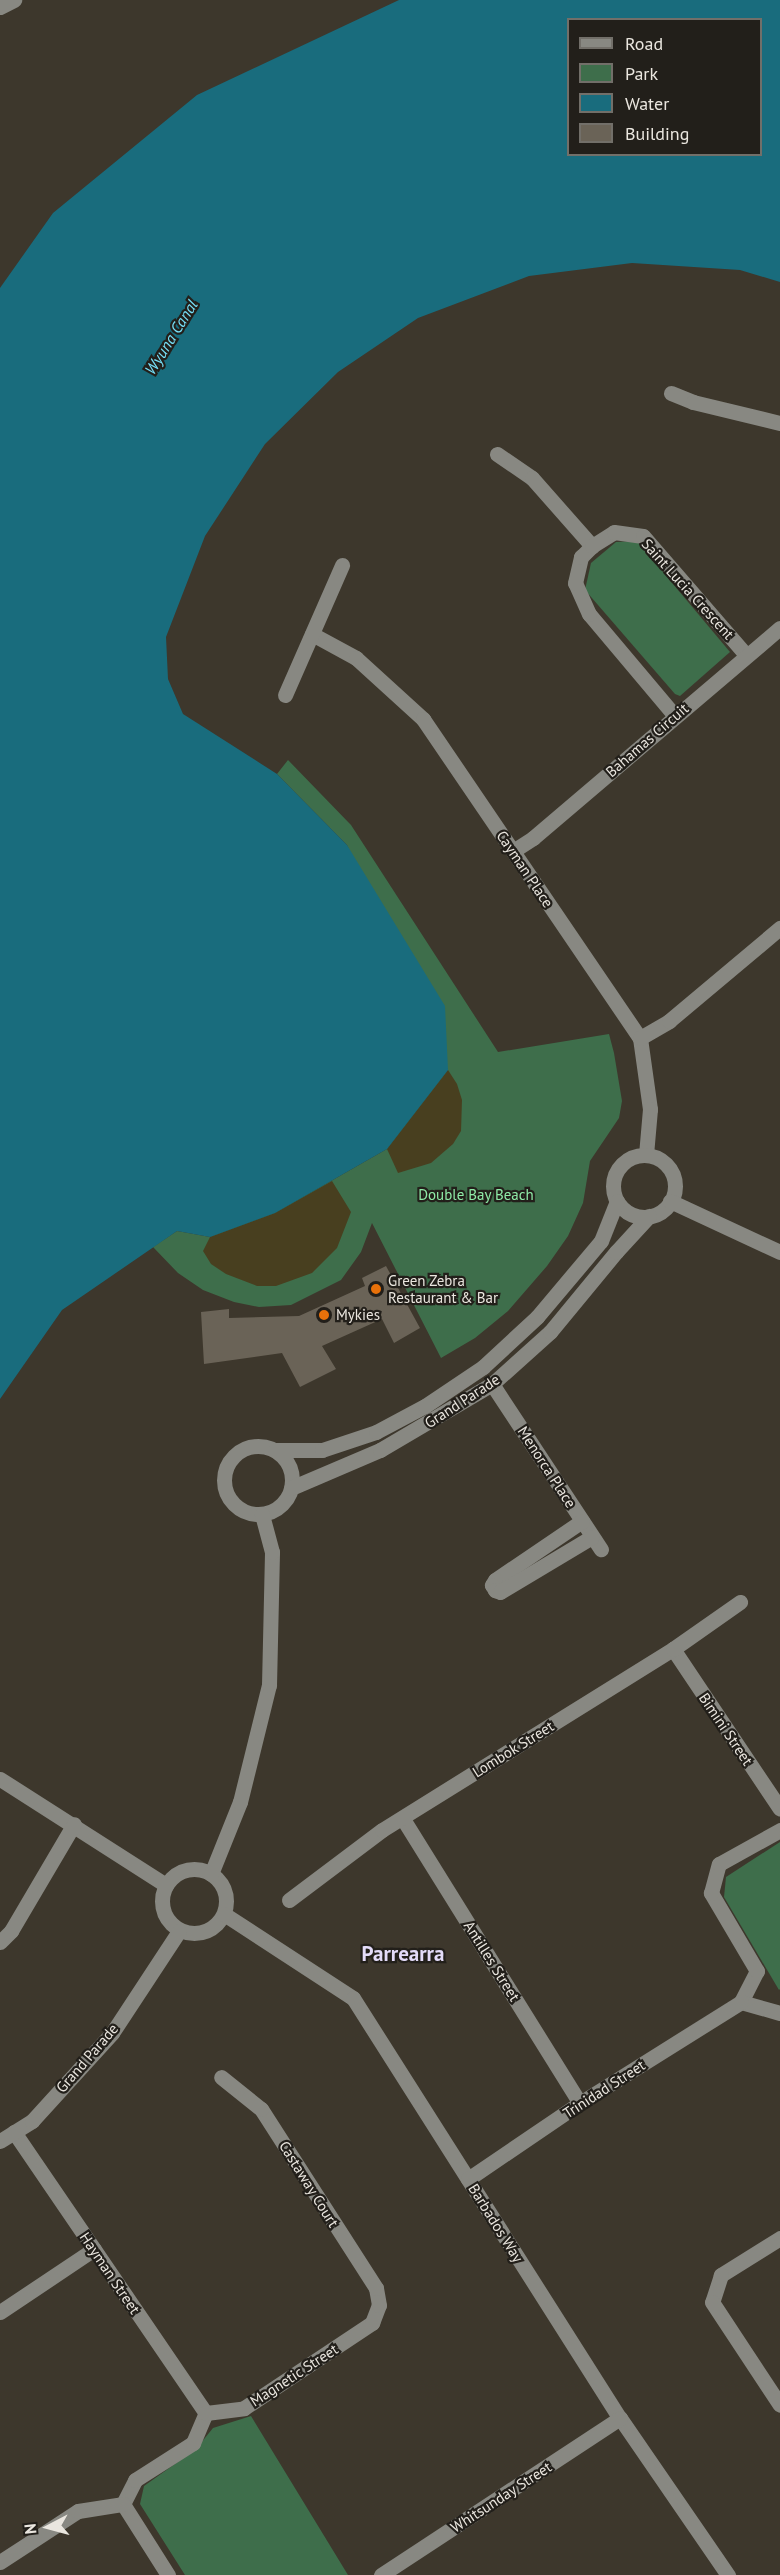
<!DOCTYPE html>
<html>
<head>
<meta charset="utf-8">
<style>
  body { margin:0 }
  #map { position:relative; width:780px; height:2575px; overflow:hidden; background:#3d372c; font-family:"PT Sans",sans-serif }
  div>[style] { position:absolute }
  .green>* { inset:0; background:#3e6e4b }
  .sand>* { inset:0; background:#483f1f }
  .water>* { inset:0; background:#196c7d }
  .building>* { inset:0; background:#6a6357 }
  .minor>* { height:15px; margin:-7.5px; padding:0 7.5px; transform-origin:7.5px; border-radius:7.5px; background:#888882 }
  .minor>.ring { margin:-7.5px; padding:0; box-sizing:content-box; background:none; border:15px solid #888882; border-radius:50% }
  .dots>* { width:16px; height:16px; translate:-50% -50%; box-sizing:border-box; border:3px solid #221f1a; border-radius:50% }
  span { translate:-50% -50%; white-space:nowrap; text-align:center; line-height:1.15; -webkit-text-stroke:4.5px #221f1a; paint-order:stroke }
  .street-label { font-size:15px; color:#eae6df }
  .park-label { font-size:15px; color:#8feba7 }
  .poi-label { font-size:15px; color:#eae6df }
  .left { translate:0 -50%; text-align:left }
  .water-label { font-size:16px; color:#76e0f8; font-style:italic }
  .district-label { font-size:21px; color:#e3dbf8; font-weight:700 }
  .legend { position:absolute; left:567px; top:18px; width:195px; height:138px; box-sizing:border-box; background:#221f1a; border:2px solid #726f69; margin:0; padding:8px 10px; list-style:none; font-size:18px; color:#eae6df }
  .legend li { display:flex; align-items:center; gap:12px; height:30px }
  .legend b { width:30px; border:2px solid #726f69 }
  .north { position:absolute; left:18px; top:2497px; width:60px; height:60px; -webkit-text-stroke:4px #221f1a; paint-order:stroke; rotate:264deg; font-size:16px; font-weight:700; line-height:24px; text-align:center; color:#eae6df }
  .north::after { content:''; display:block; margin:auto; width:21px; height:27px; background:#eae6df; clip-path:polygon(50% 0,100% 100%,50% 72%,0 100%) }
</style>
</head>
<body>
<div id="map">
  <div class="green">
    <i style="clip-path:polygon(637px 541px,730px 652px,680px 696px,675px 694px,585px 590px,591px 563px,616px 542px)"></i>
    <i style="clip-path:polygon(288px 760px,351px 825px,498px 1052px,609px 1034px,614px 1053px,622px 1101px,619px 1118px,590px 1161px,583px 1203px,568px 1236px,547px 1266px,508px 1311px,475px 1338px,441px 1358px,372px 1223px,361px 1252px,341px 1280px,291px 1305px,259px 1307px,234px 1302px,203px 1290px,178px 1273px,153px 1247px,177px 1231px,210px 1237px,275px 1213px,387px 1149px,448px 1070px,347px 845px,277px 774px)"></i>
    <i style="clip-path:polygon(780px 1842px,780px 1989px,779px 1990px,724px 1897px,726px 1877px)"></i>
    <i style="clip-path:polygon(251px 2416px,348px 2575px,185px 2575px,140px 2504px,144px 2486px,196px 2449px,213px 2428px)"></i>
  </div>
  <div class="sand">
    <i style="clip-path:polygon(448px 1070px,457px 1084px,462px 1100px,461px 1131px,453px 1144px,431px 1163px,398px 1173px,387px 1149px)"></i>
    <i style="clip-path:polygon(332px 1181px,351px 1212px,337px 1248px,312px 1273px,276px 1286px,257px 1286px,226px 1274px,211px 1264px,203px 1251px,210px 1237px,275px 1213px)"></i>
  </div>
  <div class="water">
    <i style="clip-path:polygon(evenodd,399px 0,780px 0,780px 282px,740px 270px,632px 263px,529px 276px,418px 318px,338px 372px,265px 444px,205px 536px,166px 637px,168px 679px,183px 714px,277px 774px,347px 845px,445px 1006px,448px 1070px,387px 1149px,275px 1213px,210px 1237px,177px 1231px,62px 1310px,0 1399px,0 288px,53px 213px,197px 95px,399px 0,568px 20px,760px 20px,760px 154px,568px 154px,568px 20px)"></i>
  </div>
  <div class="building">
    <i style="clip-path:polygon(386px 1266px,420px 1328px,394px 1343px,382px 1319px,322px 1346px,336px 1369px,300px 1387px,282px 1353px,204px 1364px,201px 1312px,229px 1309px,229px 1318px,299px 1316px,365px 1286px,362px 1278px)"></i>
  </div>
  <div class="minor">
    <i style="left:0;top:7px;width:16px;rotate:-27deg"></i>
    <i style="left:671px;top:393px;width:24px;rotate:22deg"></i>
    <i style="left:693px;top:402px;width:89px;rotate:13.6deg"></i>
    <i style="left:497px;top:454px;width:42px;rotate:34.4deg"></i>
    <i style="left:532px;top:478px;width:91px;rotate:48.6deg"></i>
    <i style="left:312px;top:634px;width:50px;rotate:28.6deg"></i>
    <i style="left:356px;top:658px;width:91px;rotate:42.3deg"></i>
    <i style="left:423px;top:719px;width:386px;rotate:55.8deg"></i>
    <i style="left:640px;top:1038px;width:72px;rotate:82deg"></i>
    <i style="left:650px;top:1109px;width:46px;rotate:95deg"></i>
    <i style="left:285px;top:695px;width:142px;rotate:-66.3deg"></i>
    <i style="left:675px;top:716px;width:133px;rotate:-130.1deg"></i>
    <i style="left:589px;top:614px;width:34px;rotate:-114deg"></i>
    <i style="left:575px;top:583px;width:27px;rotate:-77deg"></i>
    <i style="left:581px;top:557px;width:16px;rotate:-45deg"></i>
    <i style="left:592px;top:546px;width:26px;rotate:-32deg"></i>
    <i style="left:614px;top:532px;width:29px;rotate:8deg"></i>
    <i style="left:643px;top:536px;width:157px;rotate:49.1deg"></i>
    <i style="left:513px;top:851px;width:24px;rotate:-33deg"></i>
    <i style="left:533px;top:838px;width:324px;rotate:-40.4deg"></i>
    <i style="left:640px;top:1038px;width:34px;rotate:-30deg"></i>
    <i style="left:669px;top:1021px;width:145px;rotate:-40deg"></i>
    <i class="ring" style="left:613px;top:1155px;width:47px;height:47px"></i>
    <i style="left:670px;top:1201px;width:121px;rotate:24.9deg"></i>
    <i style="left:492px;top:1384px;width:198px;rotate:56.6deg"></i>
    <i class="ring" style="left:224px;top:1446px;width:53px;height:53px"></i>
    <i style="left:275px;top:1450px;width:47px"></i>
    <i style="left:322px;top:1450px;width:57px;rotate:-18.4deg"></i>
    <i style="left:376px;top:1432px;width:55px;rotate:-28deg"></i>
    <i style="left:425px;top:1406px;width:70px;rotate:-33.9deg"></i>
    <i style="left:483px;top:1367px;width:74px;rotate:-42.8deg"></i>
    <i style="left:537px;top:1317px;width:99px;rotate:-49.9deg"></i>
    <i style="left:601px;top:1241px;width:43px;rotate:-68.2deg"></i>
    <i style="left:291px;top:1488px;width:97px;rotate:-23.1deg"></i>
    <i style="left:380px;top:1450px;width:130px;rotate:-30.5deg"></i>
    <i style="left:492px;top:1384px;width:78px;rotate:-41.9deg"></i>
    <i style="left:550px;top:1332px;width:104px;rotate:-50.5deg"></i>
    <i style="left:616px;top:1252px;width:49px;rotate:-47.5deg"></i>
    <i style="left:582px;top:1521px;width:105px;rotate:145.9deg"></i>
    <i style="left:495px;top:1580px;width:6px;rotate:121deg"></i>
    <i style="left:492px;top:1585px;width:6px;rotate:59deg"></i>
    <i style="left:495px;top:1590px;width:5px;rotate:22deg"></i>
    <i style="left:500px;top:1592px;width:107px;rotate:-30.9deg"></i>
    <i style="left:673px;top:1649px;width:192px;rotate:56.2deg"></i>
    <i style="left:0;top:1779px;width:197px;rotate:32.6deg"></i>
    <i style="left:403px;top:1819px;width:335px;rotate:58.1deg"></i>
    <i class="ring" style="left:162px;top:1869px;width:49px;height:49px"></i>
    <i style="left:211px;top:1874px;width:78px;rotate:-68.1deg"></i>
    <i style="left:240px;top:1802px;width:121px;rotate:-76.1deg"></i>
    <i style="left:269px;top:1685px;width:133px;rotate:-88.7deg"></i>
    <i style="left:272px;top:1552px;width:39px;rotate:-105deg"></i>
    <i style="left:289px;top:1900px;width:116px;rotate:-37deg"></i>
    <i style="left:382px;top:1830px;width:343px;rotate:-31.9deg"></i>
    <i style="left:673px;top:1649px;width:82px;rotate:-35deg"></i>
    <i style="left:224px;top:1914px;width:154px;rotate:33.1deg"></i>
    <i style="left:353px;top:1998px;width:498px;rotate:57.6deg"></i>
    <i style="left:620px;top:2418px;width:191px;rotate:55.5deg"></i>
    <i style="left:0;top:1942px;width:16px;rotate:-45deg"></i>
    <i style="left:11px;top:1931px;width:124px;rotate:-59.5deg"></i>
    <i style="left:741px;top:2002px;width:35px;rotate:-63deg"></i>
    <i style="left:757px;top:1971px;width:91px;rotate:-120.5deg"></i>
    <i style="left:711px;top:1893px;width:30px;rotate:-75deg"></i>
    <i style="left:719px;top:1864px;width:70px;rotate:-29.1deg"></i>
    <i style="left:741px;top:2002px;width:41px;rotate:15.8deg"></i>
    <i style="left:14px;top:2132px;width:340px;rotate:55.7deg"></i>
    <i style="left:0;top:2141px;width:38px;rotate:-32deg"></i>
    <i style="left:32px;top:2121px;width:119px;rotate:-47.7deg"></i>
    <i style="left:112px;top:2033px;width:122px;rotate:-56.7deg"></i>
    <i style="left:468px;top:2179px;width:135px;rotate:-34.2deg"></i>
    <i style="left:580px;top:2103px;width:190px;rotate:-32.1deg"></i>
    <i style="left:780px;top:2238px;width:70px;rotate:147.9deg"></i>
    <i style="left:721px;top:2275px;width:28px;rotate:108deg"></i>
    <i style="left:712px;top:2302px;width:123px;rotate:56.6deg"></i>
    <i style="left:0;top:2312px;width:113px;rotate:-33.8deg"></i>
    <i style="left:123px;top:2504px;width:27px;rotate:-63deg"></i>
    <i style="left:135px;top:2480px;width:69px;rotate:-32.5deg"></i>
    <i style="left:193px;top:2443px;width:33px;rotate:-67deg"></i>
    <i style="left:206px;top:2413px;width:38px;rotate:-7deg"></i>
    <i style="left:244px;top:2408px;width:154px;rotate:-33.6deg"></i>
    <i style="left:372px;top:2323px;width:19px;rotate:-69deg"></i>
    <i style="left:379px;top:2305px;width:17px;rotate:-100deg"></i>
    <i style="left:376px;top:2288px;width:213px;rotate:-122.7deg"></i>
    <i style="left:261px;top:2109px;width:51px;rotate:-141.3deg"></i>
    <i style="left:123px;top:2504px;width:84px;rotate:57.6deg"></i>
    <i style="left:0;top:2562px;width:93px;rotate:-33.2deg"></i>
    <i style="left:78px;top:2511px;width:46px;rotate:-8.8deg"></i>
    <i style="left:381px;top:2575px;width:286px;rotate:-33.3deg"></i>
  </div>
  <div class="dots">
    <i style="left:376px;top:1289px;background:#e8710a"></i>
    <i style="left:324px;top:1315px;background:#e8710a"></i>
  </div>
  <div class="street-label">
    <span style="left:688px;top:589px;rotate:48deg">Saint Lucia Crescent</span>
    <span style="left:647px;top:740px;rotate:-41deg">Bahamas Circuit</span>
    <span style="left:525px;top:869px;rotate:56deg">Cayman Place</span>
    <span style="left:462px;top:1401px;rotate:-33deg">Grand Parade</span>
    <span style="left:547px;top:1467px;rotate:57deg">Menorca Place</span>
    <span style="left:726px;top:1729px;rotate:56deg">Bimini Street</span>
    <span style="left:513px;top:1749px;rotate:-32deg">Lombok Street</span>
    <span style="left:492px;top:1961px;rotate:58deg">Antilles Street</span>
    <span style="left:87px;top:2058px;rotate:-49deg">Grand Parade</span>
    <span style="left:604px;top:2089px;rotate:-33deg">Trinidad Street</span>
    <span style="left:309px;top:2184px;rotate:58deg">Castaway Court</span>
    <span style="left:496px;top:2223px;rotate:58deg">Barbados Way</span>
    <span style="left:110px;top:2273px;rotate:56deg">Hayman Street</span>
    <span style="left:294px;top:2375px;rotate:-33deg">Magnetic Street</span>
    <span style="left:501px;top:2497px;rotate:-33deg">Whitsunday Street</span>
  </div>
  <div class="park-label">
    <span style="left:476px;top:1195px">Double Bay Beach</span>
  </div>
  <div class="poi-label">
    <span class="left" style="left:388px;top:1289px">Green Zebra<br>Restaurant &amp; Bar</span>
    <span class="left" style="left:336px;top:1315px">Mykies</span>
  </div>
  <div class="water-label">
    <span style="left:171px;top:337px;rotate:-58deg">Wyuna Canal</span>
  </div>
  <div class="district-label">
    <span style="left:403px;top:1954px">Parrearra</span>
  </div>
  <ul class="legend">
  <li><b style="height:8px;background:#888882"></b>Road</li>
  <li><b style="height:16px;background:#3e6e4b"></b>Park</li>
  <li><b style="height:16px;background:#196c7d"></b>Water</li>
  <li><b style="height:16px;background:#6a6357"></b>Building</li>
  </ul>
  <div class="north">N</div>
</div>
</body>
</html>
